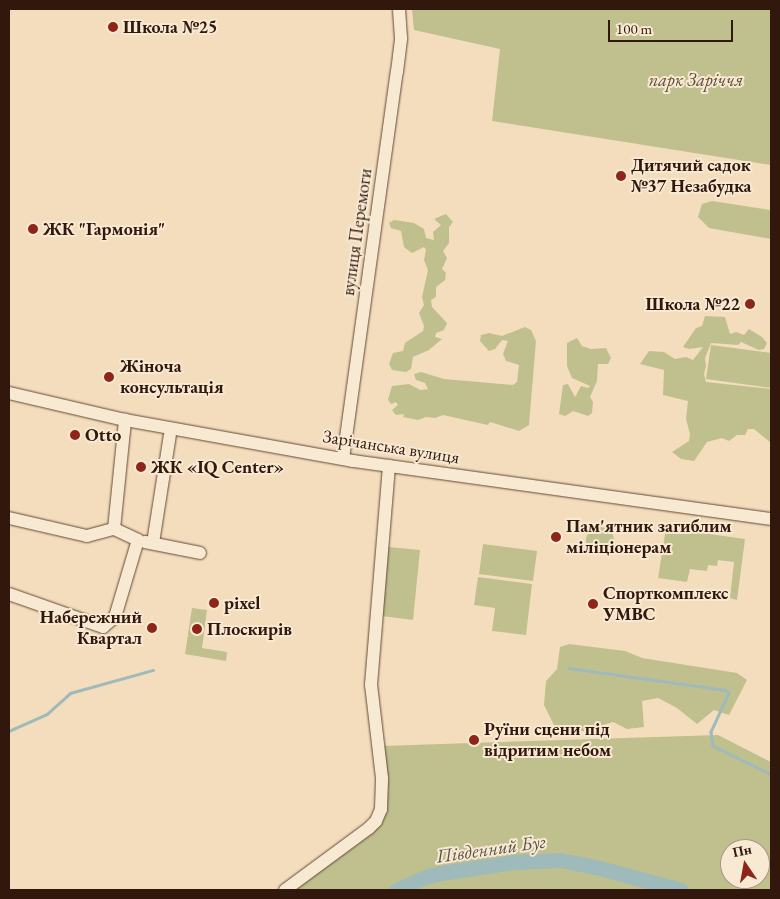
<!DOCTYPE html>
<html>
<head>
<meta charset="utf-8">
<style>
  body { margin:0 }
  #map { position:relative; width:780px; height:899px; overflow:hidden; background:#f4ddbc; font-family:"EB Garamond",serif }
  div>[style] { position:absolute }
  .green>* { inset:0; background:#bfc08e }
  .round { border-radius:50% }
  .stream>* { height:2.5px; margin:-1.25px; padding:0 1.25px; transform-origin:1.25px; border-radius:1.25px; background:#9fbaba }
  .river>* { height:15px; margin:-7.5px; padding:0 7.5px; transform-origin:7.5px; border-radius:7.5px; background:#9fbaba }
  .roads { filter:drop-shadow(0 0 1px #624938) drop-shadow(0 0 1px #624938) }
  .minor>* { height:12px; margin:-6px; padding:0 6px; transform-origin:6px; border-radius:6px; background:#f8e9d3 }
  .dots>* { width:14px; height:14px; translate:-50% -50%; box-sizing:border-box; border:2px solid #f8e9d3; border-radius:50% }
  span { translate:-50% -50%; white-space:nowrap; text-align:center; line-height:1.15; -webkit-text-stroke:4px #f8e9d3; paint-order:stroke }
  .poi-label { font-size:18px; color:#32180c; font-weight:700 }
  .left { translate:0 -50%; text-align:left }
  .right { translate:-100% -50%; text-align:right }
  .park-label { font-size:18px; color:#5c4a33; font-style:italic }
  .street-label { font-size:18px; color:#32180c }
  .water-label { font-size:19px; color:#585149; font-style:italic }
  .frame { position:absolute; inset:0; border:10px solid #32180c; pointer-events:none }
  .north { position:absolute; left:720px; top:839px; width:50px; height:50px; box-sizing:border-box; background:#f8e9d3; border:1px solid #a99583; border-radius:50%; rotate:348deg; font-size:14px; font-weight:700; line-height:20px; text-align:center; color:#32180c }
  .north::after { content:''; display:block; margin:auto; width:18px; height:22px; background:#8f2418; clip-path:polygon(50% 0,100% 100%,50% 72%,0 100%) }
  .scale { position:absolute; left:608px; top:20px; width:125px; height:22px; box-sizing:border-box; border:2px solid #32180c; border-top:0; padding-left:6px; font-size:15px; line-height:18px; white-space:nowrap; color:#32180c; -webkit-text-stroke:4px #f8e9d3; paint-order:stroke }
</style>
</head>
<body>
<div id="map">
  <div class="green">
    <i style="clip-path:polygon(412px 9px,771px 9px,771px 165px,492px 121px,500px 49px,414px 30px)"></i>
    <i style="clip-path:polygon(712px 201px,771px 210px,771px 239px,709px 228px,698px 217px,702px 204px)"></i>
    <i style="clip-path:polygon(446px 214px,453px 222px,449px 227px,449px 243px,443px 251px,447px 258px,442px 269px,446px 273px,445px 280px,436px 287px,436px 297px,431px 300px,432px 307px,447px 323px,444px 330px,436px 333px,435px 337px,442px 339px,429px 350px,413px 357px,411px 369px,406px 372px,392px 370px,389px 364px,393px 353px,403px 351px,405px 343px,423px 331px,424px 326px,419px 313px,424px 305px,422px 297px,428px 270px,424px 260px,426px 250px,424px 247px,412px 253px,404px 247px,401px 231px,391px 228px,389px 223px,394px 220px,414px 223px,424px 229px,426px 238px,434px 240px,433px 232px,441px 225px,434px 219px)"></i>
    <i style="clip-path:polygon(705px 316px,725px 317px,730px 334px,736px 332px,744px 335px,749px 329px,762px 337px,767px 343px,764px 349px,759px 350px,741px 342px,738px 345px,711px 343px,705px 358px,706px 366px,704px 374px,706px 382px,771px 389px,771px 443px,754px 429px,748px 429px,745px 435px,737px 435px,729px 441px,722px 438px,707px 442px,694px 461px,681px 459px,672px 452px,689px 441px,690px 434px,686px 419px,688px 401px,663px 395px,664px 370px,640px 364px,649px 351px,664px 352px,675px 359px,686px 357px,693px 360px,703px 347px,689px 349px,683px 347px,696px 328px,702px 326px)"></i>
    <i style="clip-path:polygon(525px 327px,531px 330px,536px 341px,529px 425px,519px 431px,490px 422px,488px 425px,443px 415px,435px 418px,426px 417px,418px 420px,403px 417px,404px 414px,396px 415px,392px 410px,398px 405px,396px 402px,391px 404px,388px 400px,392px 386px,409px 384px,420px 390px,428px 389px,425px 383px,416px 380px,414px 374px,421px 372px,444px 379px,513px 385px,517px 382px,519px 365px,506px 361px,503px 354px,508px 341px,502px 340px,495px 349px,489px 351px,480px 341px,481px 335px,489px 333px,502px 336px)"></i>
    <i style="clip-path:polygon(577px 338px,582px 346px,591px 349px,606px 348px,611px 358px,608px 364px,598px 364px,597px 381px,590px 397px,593px 402px,592px 413px,588px 416px,573px 411px,565px 416px,559px 414px,563px 385px,568px 384px,575px 397px,581px 386px,588px 388px,590px 386px,572px 378px,567px 366px,567px 343px)"></i>
    <i style="clip-path:polygon(711px 345px,771px 353px,771px 388px,706px 379px)"></i>
    <i class="round" style="left:586px;top:527px;width:28px;height:28px"></i>
    <i style="clip-path:polygon(666px 528px,745px 539px,737px 600px,730px 598px,734px 562px,718px 560px,717px 566px,708px 565px,707px 571px,690px 569px,687px 582px,658px 578px)"></i>
    <i style="clip-path:polygon(483px 544px,537px 551px,533px 581px,479px 574px)"></i>
    <i style="clip-path:polygon(388px 547px,420px 550px,413px 620px,382px 616px)"></i>
    <i style="clip-path:polygon(478px 577px,532px 584px,526px 635px,492px 631px,495px 608px,474px 605px)"></i>
    <i style="clip-path:polygon(192px 608px,207px 610px,202px 648px,227px 652px,226px 661px,185px 654px)"></i>
    <i style="clip-path:polygon(569px 644px,625px 651px,642px 658px,737px 673px,747px 680px,729px 715px,714px 710px,697px 724px,677px 708px,658px 698px,642px 701px,644px 727px,627px 729px,613px 722px,584px 731px,558px 733px,544px 705px,546px 681px,557px 669px,560px 647px)"></i>
    <i style="clip-path:polygon(evenodd,718px 735px,771px 762px,771px 890px,291px 890px,379px 823px,381px 746px,718px 735px,730px 849px,760px 849px,760px 879px,730px 879px,730px 849px)"></i>
  </div>
  <div class="stream">
    <i style="left:569px;top:668px;width:158px;rotate:8deg"></i>
    <i style="left:725px;top:690px;width:5px;rotate:37deg"></i>
    <i style="left:729px;top:693px;width:43px;rotate:114.8deg"></i>
    <i style="left:711px;top:732px;width:14px;rotate:82deg"></i>
    <i style="left:713px;top:746px;width:64px;rotate:25.8deg"></i>
    <i style="left:9px;top:731px;width:42px;rotate:-24.1deg"></i>
    <i style="left:47px;top:714px;width:31px;rotate:-42deg"></i>
    <i style="left:70px;top:693px;width:86px;rotate:-15.5deg"></i>
  </div>
  <div class="river">
    <i style="left:396px;top:890px;width:32px;rotate:-24deg"></i>
    <i style="left:425px;top:877px;width:16px;rotate:-14deg"></i>
    <i style="left:441px;top:873px;width:75px;rotate:-8.5deg"></i>
    <i style="left:515px;top:862px;width:45px;rotate:-2.5deg"></i>
    <i style="left:560px;top:860px;width:37px;rotate:11deg"></i>
    <i style="left:596px;top:867px;width:88px;rotate:15.1deg"></i>
  </div>
  <div class="roads">
    <div class="minor">
      <i style="left:9px;top:393px;width:119px;rotate:13.1deg"></i>
      <i style="left:125px;top:420px;width:232px;rotate:10.2deg"></i>
      <i style="left:353px;top:461px;width:422px;rotate:7.9deg"></i>
      <i style="left:343px;top:459px;width:391px;rotate:-82.1deg"></i>
      <i style="left:397px;top:72px;width:34px;rotate:-83deg"></i>
      <i style="left:401px;top:38px;width:29px;rotate:-94deg"></i>
      <i style="left:9px;top:518px;width:80px;rotate:13deg"></i>
      <i style="left:87px;top:536px;width:28px;rotate:-15deg"></i>
      <i style="left:145px;top:542px;width:56px;rotate:11.3deg"></i>
      <i style="left:153px;top:543px;width:109px;rotate:-81.1deg"></i>
      <i style="left:9px;top:594px;width:100px;rotate:19.3deg"></i>
      <i style="left:103px;top:627px;width:16px;rotate:-40deg"></i>
      <i style="left:115px;top:617px;width:80px;rotate:-73.4deg"></i>
      <i style="left:138px;top:540px;width:26px;rotate:-155deg"></i>
      <i style="left:114px;top:529px;width:110px;rotate:-84.2deg"></i>
      <i style="left:285px;top:890px;width:104px;rotate:-36.4deg"></i>
      <i style="left:369px;top:828px;width:10px;rotate:-45deg"></i>
      <i style="left:376px;top:821px;width:13px;rotate:-67deg"></i>
      <i style="left:381px;top:809px;width:31px;rotate:-88deg"></i>
      <i style="left:382px;top:778px;width:94px;rotate:-96.7deg"></i>
      <i style="left:371px;top:685px;width:220px;rotate:-85.3deg"></i>
    </div>
  </div>
  <div class="dots">
    <i style="left:113px;top:27px;background:#8f2418"></i>
    <i style="left:621px;top:176px;background:#8f2418"></i>
    <i style="left:33px;top:229px;background:#8f2418"></i>
    <i style="left:750px;top:304px;background:#8f2418"></i>
    <i style="left:109px;top:377px;background:#8f2418"></i>
    <i style="left:75px;top:435px;background:#8f2418"></i>
    <i style="left:141px;top:467px;background:#8f2418"></i>
    <i style="left:556px;top:537px;background:#8f2418"></i>
    <i style="left:214px;top:603px;background:#8f2418"></i>
    <i style="left:593px;top:604px;background:#8f2418"></i>
    <i style="left:152px;top:628px;background:#8f2418"></i>
    <i style="left:197px;top:629px;background:#8f2418"></i>
    <i style="left:474px;top:740px;background:#8f2418"></i>
  </div>
  <div class="poi-label">
    <span class="left" style="left:123px;top:27px">Школа №25</span>
    <span class="left" style="left:631px;top:176px">Дитячий садок<br>№37 Незабудка</span>
    <span class="left" style="left:43px;top:229px">ЖК "Гармонія"</span>
    <span class="right" style="left:740px;top:304px">Школа №22</span>
    <span class="left" style="left:120px;top:377px">Жіноча<br>консультація</span>
    <span class="left" style="left:85px;top:435px">Otto</span>
    <span class="left" style="left:151px;top:467px">ЖК «IQ Center»</span>
    <span class="left" style="left:566px;top:537px">Пам'ятник загиблим<br>міліціонерам</span>
    <span class="left" style="left:603px;top:604px">Спорткомплекс<br>УМВС</span>
    <span class="left" style="left:224px;top:603px">pixel</span>
    <span class="right" style="left:142px;top:628px">Набережний<br>Квартал</span>
    <span class="left" style="left:207px;top:629px">Плоскирів</span>
    <span class="left" style="left:484px;top:740px">Руїни сцени під<br>відритим небом</span>
  </div>
  <div class="park-label">
    <span style="left:696px;top:80px">парк Заріччя</span>
  </div>
  <div class="street-label">
    <span style="left:357px;top:232px;rotate:-82deg">вулиця Перемоги</span>
    <span style="left:391px;top:447px;rotate:9deg">Зарічанська вулиця</span>
  </div>
  <div class="water-label">
    <span style="left:491px;top:849px;rotate:-8deg">Південний Буг</span>
  </div>
  <div class="frame"></div>
  <div class="north">Пн</div>
  <div class="scale">100 m</div>
</div>
</body>
</html>
